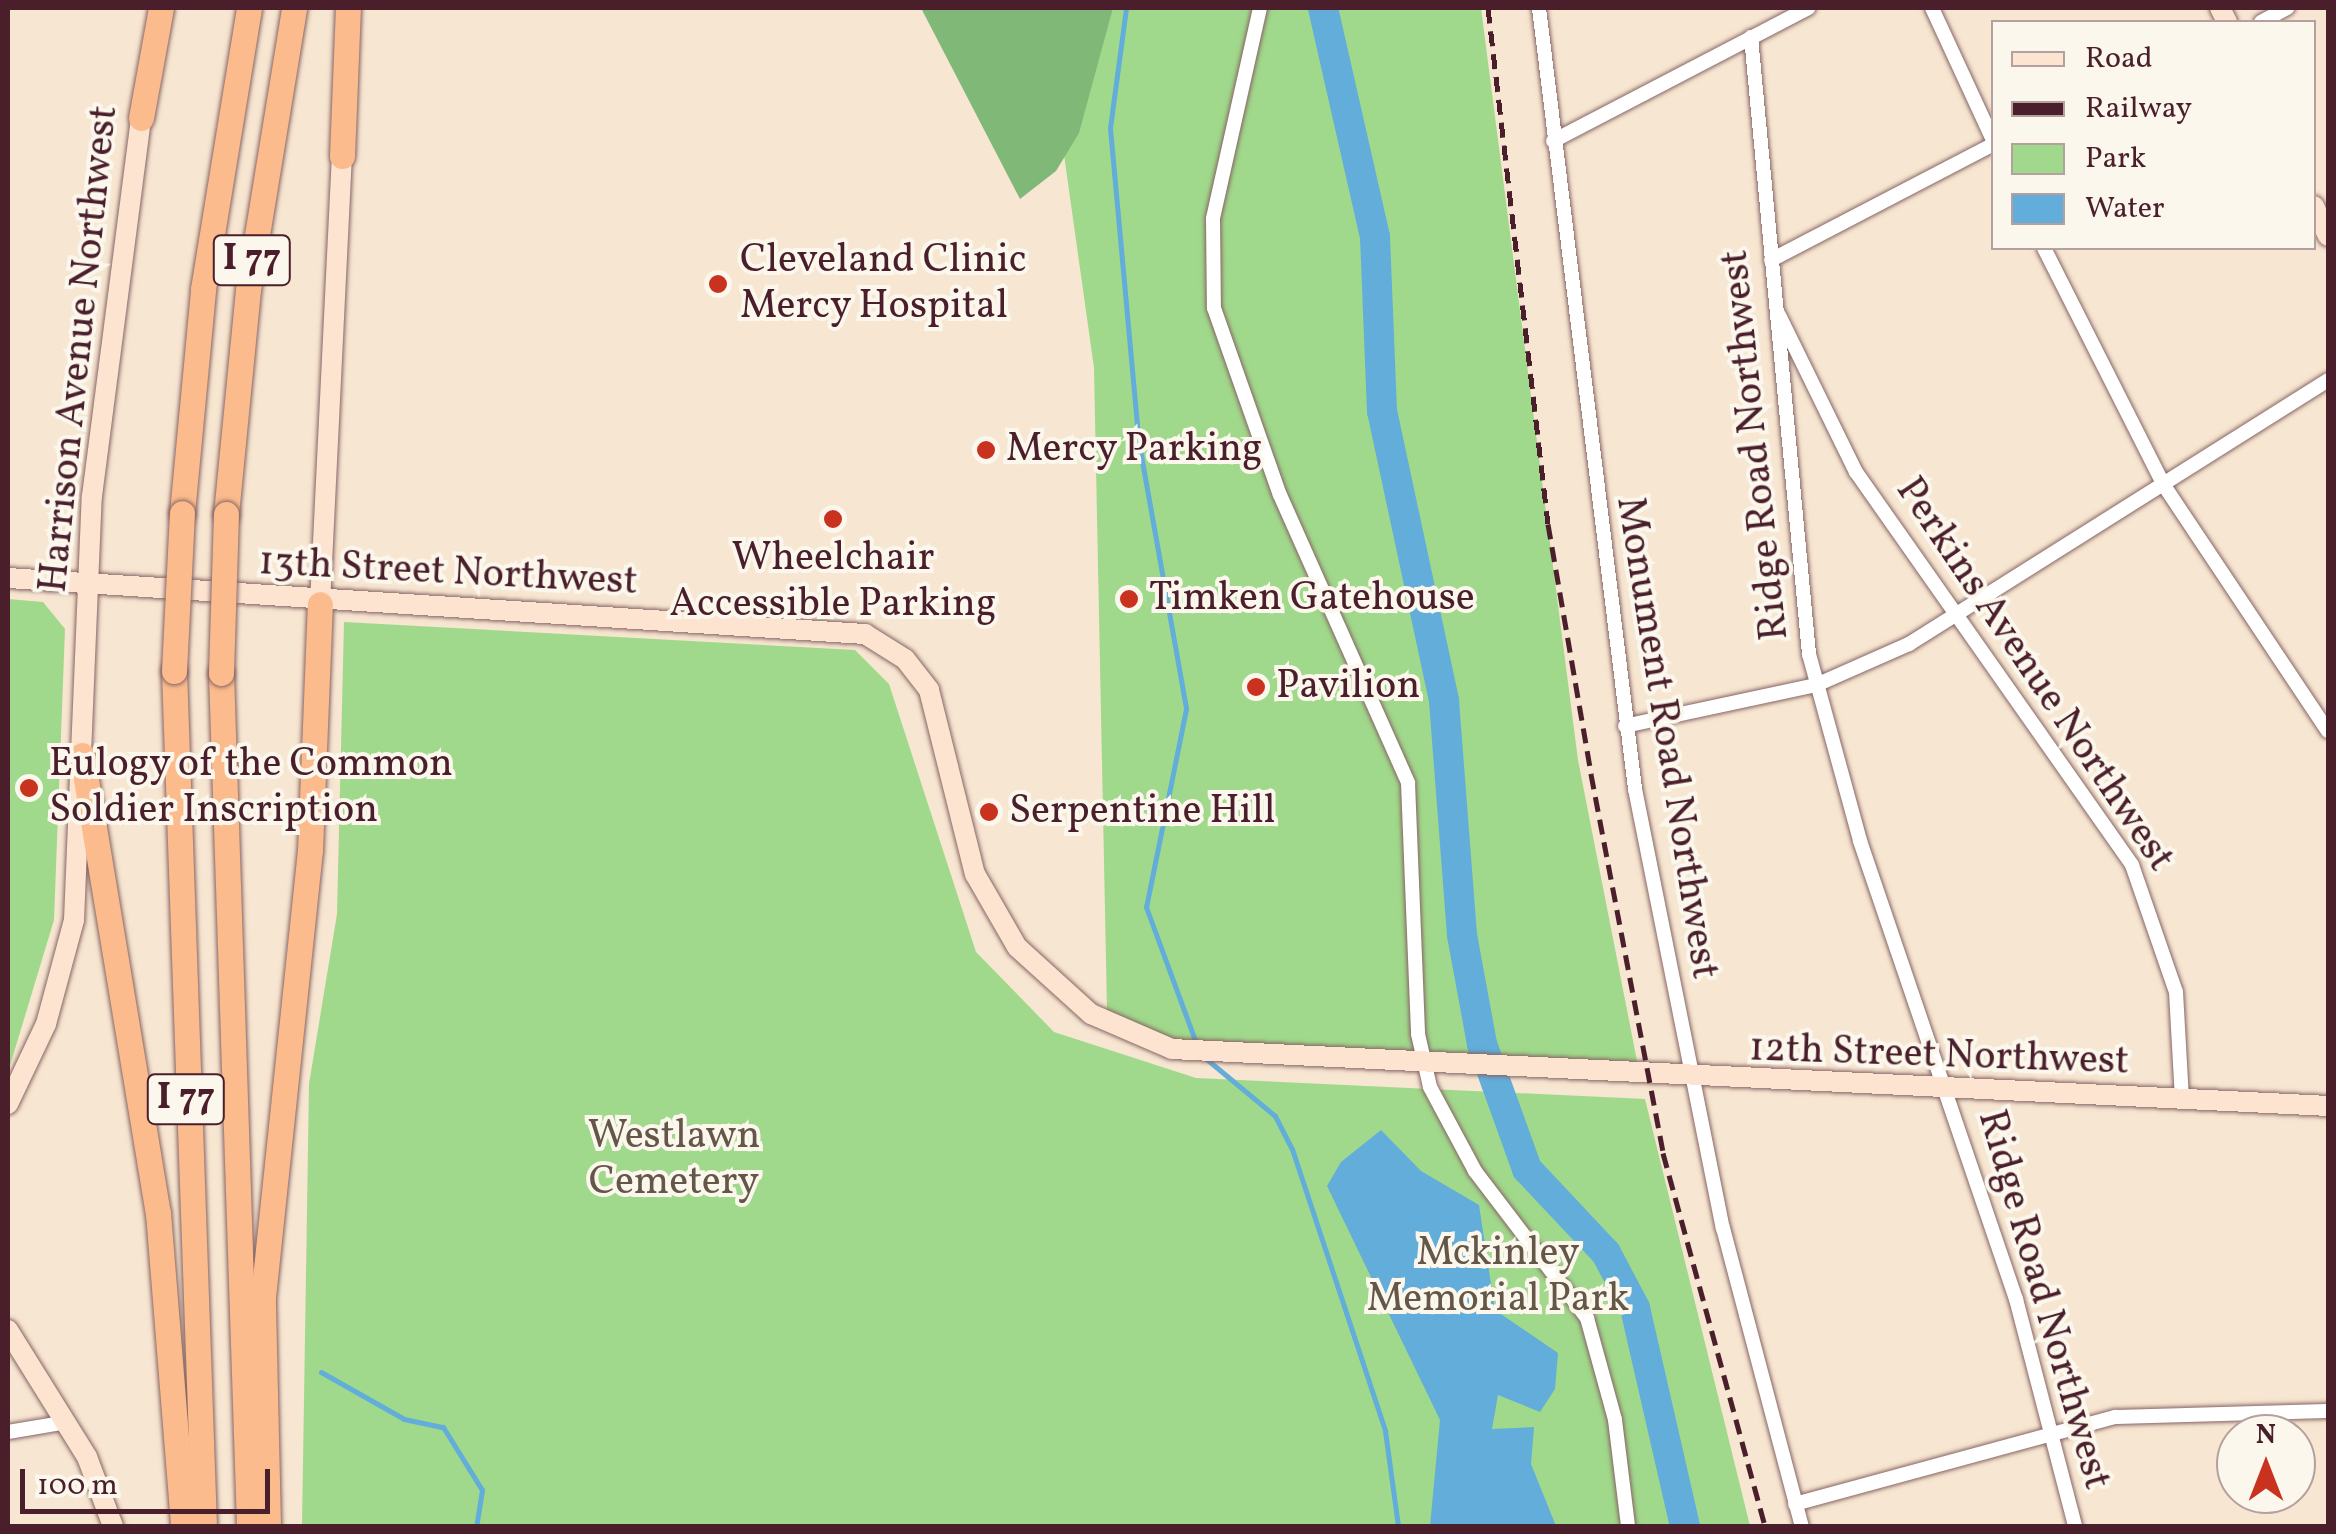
<!DOCTYPE html>
<html>
<head>
<meta charset="utf-8">
<style>
  body { margin:0 }
  #map { position:relative; width:2336px; height:1534px; overflow:hidden; background:#f7e6d1; font-family:Vollkorn,serif }
  div>[style] { position:absolute }
  .green>* { inset:0; background:#a0d98b }
  .forest>* { inset:0; background:#80b977 }
  .water>* { inset:0; background:#62adda }
  .stream>* { height:5px; margin:-2.5px; padding:0 2.5px; transform-origin:2.5px; border-radius:2.5px; background:#62adda }
  .river>* { height:30px; margin:-15px; padding:0 15px; transform-origin:15px; border-radius:15px; background:#62adda }
  .roads { filter:drop-shadow(0 0 2px #876565) drop-shadow(0 0 2px #876565) }
  .minor>* { height:14px; margin:-7px; padding:0 7px; transform-origin:7px; border-radius:7px; background:#fff }
  .secondary>* { height:20px; margin:-10px; padding:0 10px; transform-origin:10px; border-radius:10px; background:#fde4d1 }
  .motorway>* { height:25px; margin:-12.5px; padding:0 12.5px; transform-origin:12.5px; border-radius:12.5px; background:#fbbb8c }
  .rail>* { height:5px; margin-top:-2.5px; transform-origin:0; background:repeating-linear-gradient(90deg,#4a1f2b 0 15px,transparent 0 23px) }
  .bridges { filter:drop-shadow(0 0 2px #876565) drop-shadow(0 0 2px #876565) }
  .motorway-bridge>* { height:25px; margin:-12.5px; padding:0 12.5px; transform-origin:12.5px; border-radius:12.5px; background:#fbbb8c }
  .dots>* { width:28px; height:28px; translate:-50% -50%; box-sizing:border-box; border:5px solid #fbf7ec; border-radius:50% }
  span { translate:-50% -50%; white-space:nowrap; text-align:center; line-height:1.15; -webkit-text-stroke:8px #fbf7ec; paint-order:stroke }
  .shield-label span { padding:2px 8px; background:#fbf7ec; border:2px solid; border-radius:8px; -webkit-text-stroke-width:0 }
  .shield-label { font-size:38px; color:#4a1f2b; font-weight:700 }
  .poi-label { font-size:40px; color:#4a1f2b }
  .left { translate:0 -50%; text-align:left }
  .street-label { font-size:40px; color:#4a1f2b }
  .park-label { font-size:40px; color:#645748 }
  .frame { position:absolute; inset:0; border:10px solid #4a1f2b; pointer-events:none }
  .legend { position:absolute; left:1991px; top:20px; width:325px; height:230px; box-sizing:border-box; background:#fbf7ec; border:2px solid #b4a19f; margin:0; padding:12px 18px; list-style:none; font-size:30px; color:#4a1f2b }
  .legend li { display:flex; align-items:center; gap:20px; height:50px }
  .legend b { width:50px; border:2px solid #b4a19f }
  .north { position:absolute; left:2216px; top:1414px; width:100px; height:100px; box-sizing:border-box; background:#fbf7ec; border:2px solid #b4a19f; border-radius:50%; rotate:0deg; font-size:28px; font-weight:700; line-height:40px; text-align:center; color:#4a1f2b }
  .north::after { content:''; display:block; margin:auto; width:35px; height:45px; background:#c8321e; clip-path:polygon(50% 0,100% 100%,50% 72%,0 100%) }
  .scale { position:absolute; left:20px; top:1469px; width:250px; height:45px; box-sizing:border-box; border:5px solid #4a1f2b; border-top:0; padding-left:12px; font-size:30px; line-height:35px; white-space:nowrap; color:#4a1f2b; -webkit-text-stroke:8px #fbf7ec; paint-order:stroke }
</style>
</head>
<body>
<div id="map">
  <div class="green">
    <i style="clip-path:polygon(1009px 8px,1481px 8px,1578px 760px,1638px 1066px,1165px 1039px,1107px 1010px,1094px 368px,1049px 48px)"></i>
    <i style="clip-path:polygon(8px 599px,43px 602px,65px 629px,54px 920px,8px 1072px)"></i>
    <i style="clip-path:polygon(344px 622px,855px 650px,889px 684px,976px 952px,1054px 1032px,1196px 1078px,1645px 1099px,1750px 1526px,302px 1526px,309px 1084px,337px 914px)"></i>
  </div>
  <div class="forest">
    <i style="clip-path:polygon(921px 8px,1113px 8px,1079px 133px,1056px 171px,1020px 199px)"></i>
  </div>
  <div class="water">
    <i style="clip-path:polygon(1381px 1130px,1421px 1171px,1479px 1205px,1495px 1310px,1558px 1353px,1555px 1389px,1540px 1412px,1498px 1395px,1492px 1429px,1534px 1427px,1531px 1464px,1556px 1526px,1430px 1526px,1440px 1420px,1327px 1186px,1341px 1162px)"></i>
  </div>
  <div class="stream">
    <i style="left:1126px;top:8px;width:121px;rotate:97.6deg"></i>
    <i style="left:1110px;top:128px;width:317px;rotate:84.8deg"></i>
    <i style="left:1139px;top:444px;width:269px;rotate:79.9deg"></i>
    <i style="left:1186px;top:709px;width:202px;rotate:101.4deg"></i>
    <i style="left:1146px;top:907px;width:145px;rotate:69.8deg"></i>
    <i style="left:1204px;top:1057px;width:92px;rotate:39.7deg"></i>
    <i style="left:1275px;top:1116px;width:37px;rotate:63deg"></i>
    <i style="left:1292px;top:1149px;width:297px;rotate:71.7deg"></i>
    <i style="left:1385px;top:1431px;width:96px;rotate:82.2deg"></i>
    <i style="left:321px;top:1372px;width:95px;rotate:29.5deg"></i>
    <i style="left:404px;top:1419px;width:40px;rotate:12deg"></i>
    <i style="left:443px;top:1427px;width:74px;rotate:58.2deg"></i>
    <i style="left:482px;top:1490px;width:36px;rotate:99deg"></i>
  </div>
  <div class="river">
    <i style="left:1323px;top:8px;width:235px;rotate:77.2deg"></i>
    <i style="left:1375px;top:237px;width:174px;rotate:87.7deg"></i>
    <i style="left:1382px;top:411px;width:297px;rotate:77.9deg"></i>
    <i style="left:1444px;top:701px;width:235px;rotate:85.6deg"></i>
    <i style="left:1462px;top:935px;width:111px;rotate:79.6deg"></i>
    <i style="left:1482px;top:1044px;width:133px;rotate:70.2deg"></i>
    <i style="left:1527px;top:1169px;width:115px;rotate:46.8deg"></i>
    <i style="left:1606px;top:1253px;width:62px;rotate:62.2deg"></i>
    <i style="left:1635px;top:1308px;width:224px;rotate:77.1deg"></i>
  </div>
  <div class="roads">
    <div class="minor">
      <i style="left:1260px;top:8px;width:216px;rotate:102.6deg"></i>
      <i style="left:1213px;top:219px;width:89px;rotate:89.4deg"></i>
      <i style="left:1214px;top:308px;width:198px;rotate:70.6deg"></i>
      <i style="left:1280px;top:495px;width:315px;rotate:66deg"></i>
      <i style="left:1408px;top:783px;width:251px;rotate:87.7deg"></i>
      <i style="left:1418px;top:1034px;width:54px;rotate:77.2deg"></i>
      <i style="left:1430px;top:1087px;width:95px;rotate:61.8deg"></i>
      <i style="left:1475px;top:1171px;width:185px;rotate:52.7deg"></i>
      <i style="left:1587px;top:1318px;width:106px;rotate:74.6deg"></i>
      <i style="left:1615px;top:1420px;width:107px;rotate:83deg"></i>
      <i style="left:1539px;top:8px;width:787px;rotate:82.99deg"></i>
      <i style="left:1635px;top:789px;width:448px;rotate:78.7deg"></i>
      <i style="left:1723px;top:1228px;width:308px;rotate:75.2deg"></i>
      <i style="left:1932px;top:8px;width:148px;rotate:65.2deg"></i>
      <i style="left:2261px;top:22px;width:30px;rotate:-28deg"></i>
      <i style="left:1751px;top:37px;width:620px;rotate:84.63deg"></i>
      <i style="left:1809px;top:654px;width:194px;rotate:74.7deg"></i>
      <i style="left:1860px;top:841px;width:484px;rotate:71.2deg"></i>
      <i style="left:2016px;top:1299px;width:235px;rotate:75.4deg"></i>
      <i style="left:1553px;top:141px;width:288px;rotate:-27.5deg"></i>
      <i style="left:2044px;top:248px;width:264px;rotate:63.2deg"></i>
      <i style="left:2163px;top:484px;width:297px;rotate:56.3deg"></i>
      <i style="left:1771px;top:260px;width:251px;rotate:-27.5deg"></i>
      <i style="left:1779px;top:315px;width:175px;rotate:63.9deg"></i>
      <i style="left:1856px;top:472px;width:480px;rotate:54.9deg"></i>
      <i style="left:2132px;top:865px;width:134px;rotate:70.9deg"></i>
      <i style="left:2176px;top:992px;width:108px;rotate:86.8deg"></i>
      <i style="left:1625px;top:726px;width:195px;rotate:-12.1deg"></i>
      <i style="left:1816px;top:685px;width:102px;rotate:-23.8deg"></i>
      <i style="left:1909px;top:644px;width:495px;rotate:-32.2deg"></i>
      <i style="left:8px;top:1432px;width:61px;rotate:-9.5deg"></i>
      <i style="left:1795px;top:1504px;width:332px;rotate:-15.2deg"></i>
      <i style="left:2115px;top:1417px;width:213px;rotate:-1.6deg"></i>
    </div>
    <div class="secondary">
      <i style="left:2220px;top:8px;width:16px;rotate:63deg"></i>
      <i style="left:2314px;top:206px;width:33px;rotate:65deg"></i>
      <i style="left:8px;top:578px;width:859px;rotate:3.74deg"></i>
      <i style="left:865px;top:634px;width:47px;rotate:32deg"></i>
      <i style="left:905px;top:659px;width:39px;rotate:52deg"></i>
      <i style="left:929px;top:690px;width:190px;rotate:76deg"></i>
      <i style="left:975px;top:874px;width:84px;rotate:60.1deg"></i>
      <i style="left:1017px;top:947px;width:100px;rotate:42.2deg"></i>
      <i style="left:1091px;top:1014px;width:88px;rotate:23.4deg"></i>
      <i style="left:1172px;top:1049px;width:1157px;rotate:2.82deg"></i>
      <i style="left:320px;top:604px;width:449px;rotate:-87.2deg"></i>
      <i style="left:8px;top:1104px;width:89px;rotate:-64.6deg"></i>
      <i style="left:46px;top:1024px;width:108px;rotate:-74.9deg"></i>
      <i style="left:74px;top:920px;width:424px;rotate:-87.6deg"></i>
      <i style="left:92px;top:496px;width:381px;rotate:-82.6deg"></i>
      <i style="left:8px;top:1330px;width:150px;rotate:58.1deg"></i>
      <i style="left:87px;top:1457px;width:74px;rotate:69.4deg"></i>
    </div>
    <div class="motorway">
      <i style="left:141px;top:118px;width:112px;rotate:-79.7deg"></i>
      <i style="left:342px;top:156px;width:148px;rotate:-87.7deg"></i>
      <i style="left:182px;top:513px;width:225px;rotate:-84.6deg"></i>
      <i style="left:203px;top:289px;width:285px;rotate:-80.7deg"></i>
      <i style="left:226px;top:514px;width:225px;rotate:-84.4deg"></i>
      <i style="left:248px;top:290px;width:286px;rotate:-80.7deg"></i>
      <i style="left:174px;top:671px;width:856px;rotate:87.99deg"></i>
      <i style="left:221px;top:673px;width:853px;rotate:88.12deg"></i>
      <i style="left:82px;top:755px;width:464px;rotate:80.6deg"></i>
      <i style="left:158px;top:1213px;width:314px;rotate:85.4deg"></i>
      <i style="left:268px;top:1526px;width:229px;rotate:-91.3deg"></i>
      <i style="left:263px;top:1297px;width:449px;rotate:-84deg"></i>
      <i style="left:310px;top:850px;width:246px;rotate:-87.7deg"></i>
    </div>
  </div>
  <div class="rail">
    <i style="left:1488px;top:8px;width:519px;rotate:83.37deg"></i>
    <i style="left:1548px;top:524px;width:254px;rotate:80.2deg"></i>
    <i style="left:1591px;top:774px;width:386px;rotate:79.2deg"></i>
    <i style="left:1663px;top:1153px;width:387px;rotate:74.7deg"></i>
  </div>
  <div class="bridges">
    <div class="motorway-bridge">
      <i style="left:174px;top:671px;width:158px;rotate:-87.1deg"></i>
      <i style="left:221px;top:673px;width:159px;rotate:-88.2deg"></i>
    </div>
  </div>
  <div class="dots">
    <i style="left:718px;top:284px;background:#c8321e"></i>
    <i style="left:986px;top:450px;background:#c8321e"></i>
    <i style="left:833px;top:519px;background:#c8321e"></i>
    <i style="left:1129px;top:599px;background:#c8321e"></i>
    <i style="left:1256px;top:687px;background:#c8321e"></i>
    <i style="left:29px;top:788px;background:#c8321e"></i>
    <i style="left:989px;top:812px;background:#c8321e"></i>
  </div>
  <div class="shield-label">
    <span style="left:252px;top:260px">I 77</span>
    <span style="left:186px;top:1099px">I 77</span>
  </div>
  <div class="poi-label">
    <span class="left" style="left:740px;top:284px">Cleveland Clinic<br>Mercy Hospital</span>
    <span class="left" style="left:1006px;top:450px">Mercy Parking</span>
    <span style="left:833px;top:582px">Wheelchair<br>Accessible Parking</span>
    <span class="left" style="left:1149px;top:599px">Timken Gatehouse</span>
    <span class="left" style="left:1276px;top:687px">Pavilion</span>
    <span class="left" style="left:49px;top:788px">Eulogy of the Common<br>Soldier Inscription</span>
    <span class="left" style="left:1009px;top:812px">Serpentine Hill</span>
  </div>
  <div class="street-label">
    <span style="left:80px;top:349px;rotate:-84deg">Harrison Avenue Northwest</span>
    <span style="left:1756px;top:445px;rotate:-96deg">Ridge Road Northwest</span>
    <span style="left:448px;top:573px;rotate:3deg">13th Street Northwest</span>
    <span style="left:2034px;top:675px;rotate:56deg">Perkins Avenue Northwest</span>
    <span style="left:1666px;top:738px;rotate:81deg">Monument Road Northwest</span>
    <span style="left:1939px;top:1056px;rotate:2deg">12th Street Northwest</span>
    <span style="left:2043px;top:1300px;rotate:74deg">Ridge Road Northwest</span>
  </div>
  <div class="park-label">
    <span style="left:674px;top:1160px">Westlawn<br>Cemetery</span>
    <span style="left:1498px;top:1277px">Mckinley<br>Memorial Park</span>
  </div>
  <div class="frame"></div>
  <ul class="legend">
  <li><b style="height:12px;background:#fde4d1"></b>Road</li>
  <li><b style="height:12px;background:#4a1f2b"></b>Railway</li>
  <li><b style="height:28px;background:#a0d98b"></b>Park</li>
  <li><b style="height:28px;background:#62adda"></b>Water</li>
  </ul>
  <div class="north">N</div>
  <div class="scale">100 m</div>
</div>
</body>
</html>
